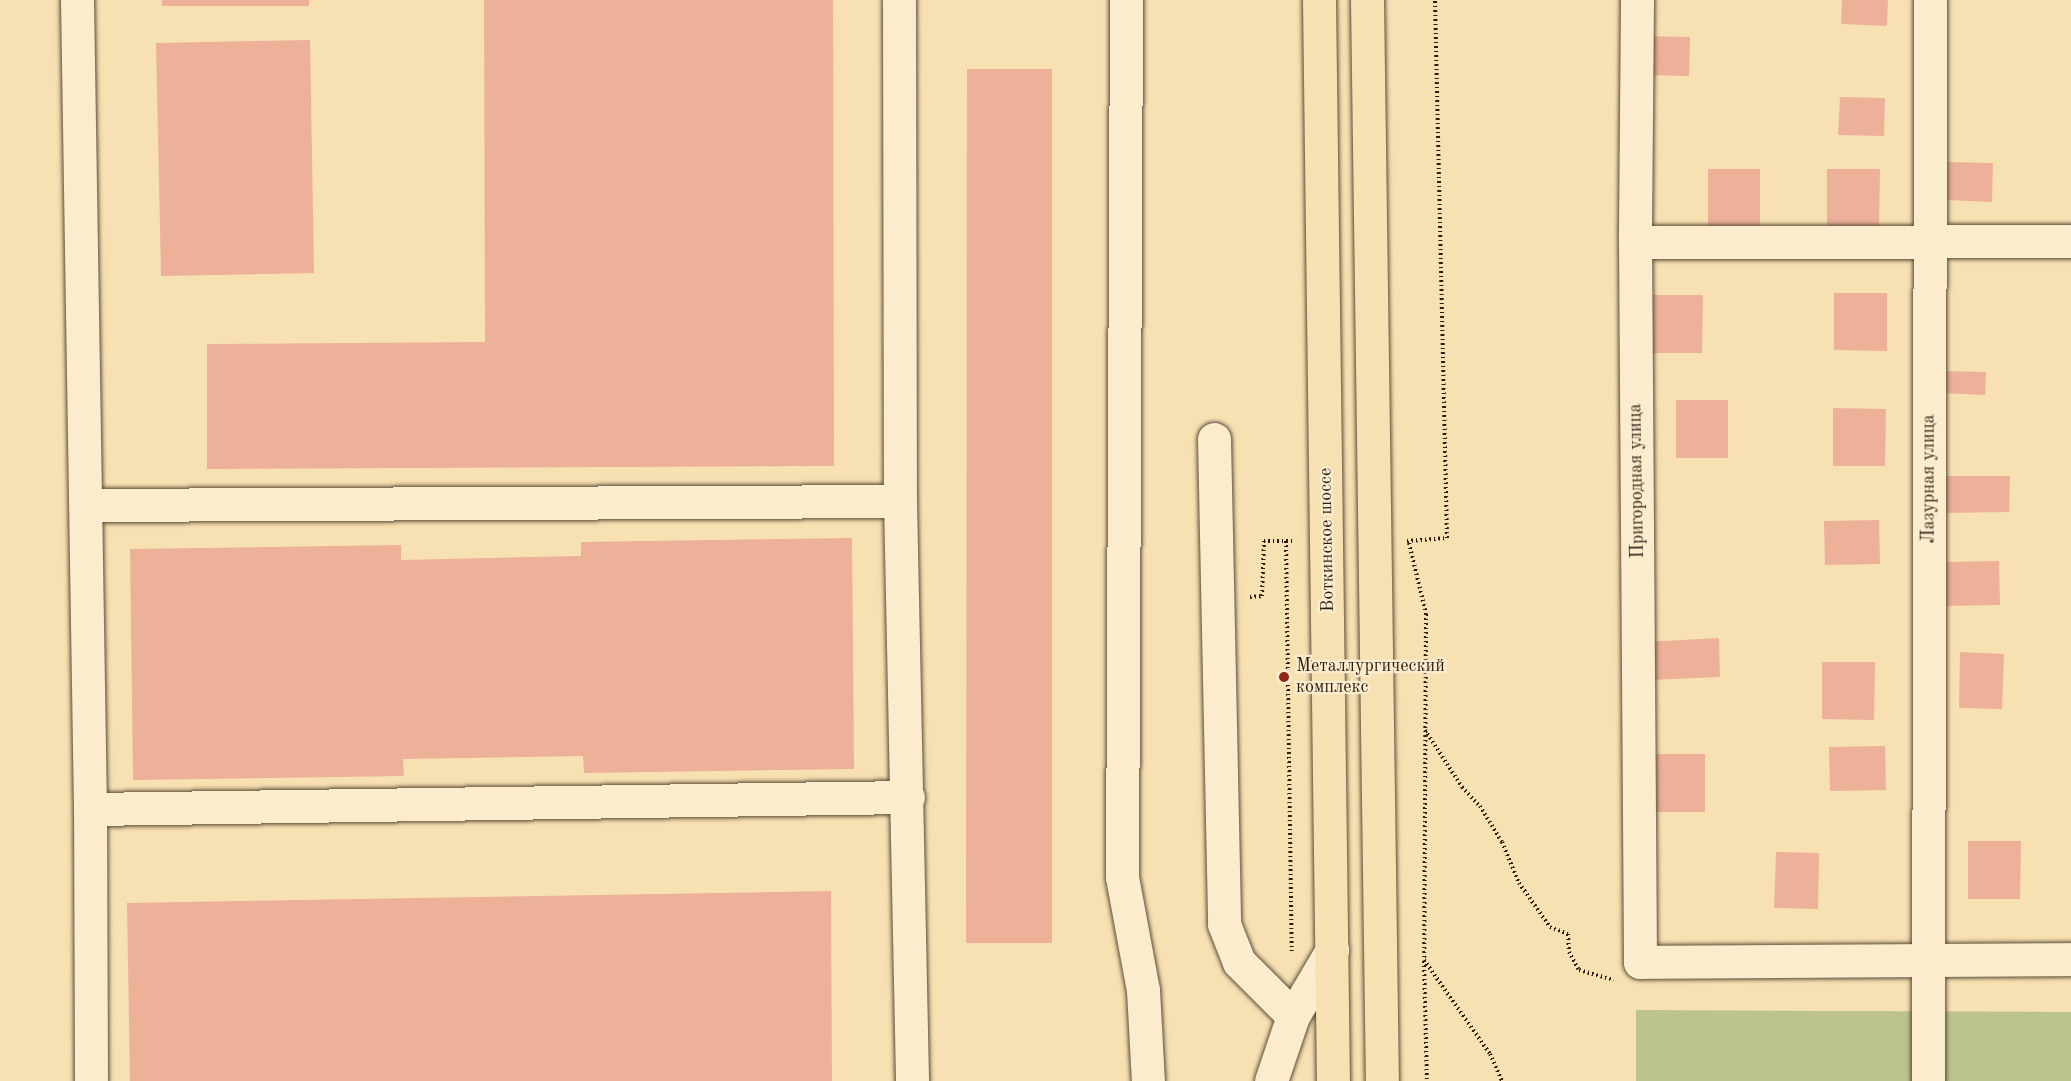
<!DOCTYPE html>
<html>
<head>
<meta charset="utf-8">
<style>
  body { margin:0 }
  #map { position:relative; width:2071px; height:1081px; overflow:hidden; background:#f7e1b2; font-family:"Old Standard TT",serif }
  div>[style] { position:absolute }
  .green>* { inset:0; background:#bcc38d }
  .building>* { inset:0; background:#edb099 }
  .path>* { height:4px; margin-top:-2px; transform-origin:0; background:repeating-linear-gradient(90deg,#291c11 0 1.5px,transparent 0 4.5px) }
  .roads { filter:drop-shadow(0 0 2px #5c4d39) drop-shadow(0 0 2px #5c4d39) }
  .minor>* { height:33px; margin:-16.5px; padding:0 16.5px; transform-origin:16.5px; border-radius:16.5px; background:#faeccd }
  .major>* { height:33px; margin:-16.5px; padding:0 16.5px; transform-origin:16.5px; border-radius:16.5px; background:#f7e1b2 }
  .dots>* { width:16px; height:16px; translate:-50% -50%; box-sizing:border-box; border:3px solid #faeccd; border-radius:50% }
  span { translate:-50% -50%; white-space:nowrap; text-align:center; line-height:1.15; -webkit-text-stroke:4.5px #faeccd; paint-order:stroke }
  .street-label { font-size:18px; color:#291c11 }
  .poi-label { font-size:18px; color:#291c11 }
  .left { translate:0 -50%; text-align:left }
</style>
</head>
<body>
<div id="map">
  <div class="green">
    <i style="clip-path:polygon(1636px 1010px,2071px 1012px,2071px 1081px,1636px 1081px)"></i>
  </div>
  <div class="building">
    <i style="clip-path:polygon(162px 0,309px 0,309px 6px,162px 6px)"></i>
    <i style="clip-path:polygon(484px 0,833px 0,834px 466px,207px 469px,207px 344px,485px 342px)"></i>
    <i style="clip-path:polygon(1842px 0,1888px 0,1887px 26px,1841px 24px)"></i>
    <i style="clip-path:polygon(1644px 36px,1690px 37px,1689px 76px,1644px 75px)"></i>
    <i style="clip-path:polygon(310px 40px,314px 273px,161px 276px,156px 43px)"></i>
    <i style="clip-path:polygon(967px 69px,1052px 69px,1052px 943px,966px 943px)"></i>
    <i style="clip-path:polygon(1840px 97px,1885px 98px,1884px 136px,1838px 135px)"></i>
    <i style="clip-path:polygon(1947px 162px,1993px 163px,1992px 202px,1946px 200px)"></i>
    <i style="clip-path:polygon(1708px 169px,1760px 169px,1760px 227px,1708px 227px)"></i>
    <i style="clip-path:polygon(1827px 169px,1880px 169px,1879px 227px,1827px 227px)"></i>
    <i style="clip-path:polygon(1834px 293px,1887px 293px,1887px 351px,1834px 350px)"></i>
    <i style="clip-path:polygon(1650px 295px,1703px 295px,1702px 353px,1650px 353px)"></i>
    <i style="clip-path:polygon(1941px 371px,1986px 372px,1985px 395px,1940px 393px)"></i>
    <i style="clip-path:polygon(1676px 400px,1728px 400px,1728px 458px,1676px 458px)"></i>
    <i style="clip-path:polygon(1833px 408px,1886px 409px,1885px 466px,1833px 466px)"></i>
    <i style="clip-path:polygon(1941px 476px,2010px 476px,2009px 512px,1940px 513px)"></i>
    <i style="clip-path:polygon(1879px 520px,1880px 564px,1825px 565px,1824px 521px)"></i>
    <i style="clip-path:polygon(852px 538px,854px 769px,584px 773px,583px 756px,403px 759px,404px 776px,133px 780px,130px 549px,401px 545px,401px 560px,581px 556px,581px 542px)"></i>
    <i style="clip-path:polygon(1999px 561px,2000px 605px,1944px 606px,1943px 562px)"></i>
    <i style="clip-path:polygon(1719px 638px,1720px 677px,1648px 680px,1645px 642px)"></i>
    <i style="clip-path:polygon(1960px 652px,2004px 654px,2002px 709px,1959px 708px)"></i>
    <i style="clip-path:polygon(1822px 662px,1875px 662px,1874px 720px,1822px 719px)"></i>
    <i style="clip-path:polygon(1885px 746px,1886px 790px,1830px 791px,1829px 747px)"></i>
    <i style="clip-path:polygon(1652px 754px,1705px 754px,1705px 812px,1652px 812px)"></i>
    <i style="clip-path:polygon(1968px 841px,2021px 841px,2020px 899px,1968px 899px)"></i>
    <i style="clip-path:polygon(1776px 852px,1819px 853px,1818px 909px,1774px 908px)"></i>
    <i style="clip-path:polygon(831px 891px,832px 1081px,130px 1081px,127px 903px)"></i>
  </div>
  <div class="path">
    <i style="left:1286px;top:541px;width:410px;rotate:89.2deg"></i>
    <i style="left:1407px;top:541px;width:40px;rotate:-4.3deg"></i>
    <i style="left:1447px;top:538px;width:538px;rotate:-91.28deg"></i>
    <i style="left:1409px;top:543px;width:73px;rotate:76.5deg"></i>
    <i style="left:1426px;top:614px;width:346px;rotate:90.3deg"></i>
    <i style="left:1424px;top:960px;width:115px;rotate:54.9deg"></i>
    <i style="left:1490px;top:1054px;width:30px;rotate:66deg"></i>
    <i style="left:1250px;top:597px;width:12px;rotate:-5deg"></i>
    <i style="left:1262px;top:596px;width:55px;rotate:-87.9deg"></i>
    <i style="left:1264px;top:541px;width:31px"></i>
    <i style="left:1425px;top:730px;width:68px;rotate:57deg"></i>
    <i style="left:1462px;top:787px;width:26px;rotate:47deg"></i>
    <i style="left:1480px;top:806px;width:42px;rotate:58.6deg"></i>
    <i style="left:1502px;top:842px;width:44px;rotate:67.5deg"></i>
    <i style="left:1519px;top:883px;width:54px;rotate:54.8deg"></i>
    <i style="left:1550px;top:927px;width:19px;rotate:21deg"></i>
    <i style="left:1568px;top:934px;width:18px;rotate:87deg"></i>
    <i style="left:1569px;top:952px;width:21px;rotate:61deg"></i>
    <i style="left:1579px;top:970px;width:36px;rotate:16deg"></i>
    <i style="left:1424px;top:961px;width:120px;rotate:88.6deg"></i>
  </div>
  <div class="roads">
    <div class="minor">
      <i style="left:77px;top:0;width:809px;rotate:89.08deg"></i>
      <i style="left:899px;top:0;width:501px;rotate:89.89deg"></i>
      <i style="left:900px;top:501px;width:580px;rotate:88.81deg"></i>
      <i style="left:1126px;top:0;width:877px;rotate:90.26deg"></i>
      <i style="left:1122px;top:877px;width:115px;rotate:79.5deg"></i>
      <i style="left:1143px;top:990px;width:91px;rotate:86.9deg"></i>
      <i style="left:1637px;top:0;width:242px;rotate:90.5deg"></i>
      <i style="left:1635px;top:242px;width:720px;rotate:89.6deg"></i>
      <i style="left:1640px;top:962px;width:431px;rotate:-0.4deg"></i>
      <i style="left:1635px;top:242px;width:436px;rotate:-0.1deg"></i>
      <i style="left:1214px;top:439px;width:485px;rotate:88.8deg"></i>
      <i style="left:1224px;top:924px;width:41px;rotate:68.5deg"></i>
      <i style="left:1239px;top:962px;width:76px;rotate:45deg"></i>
      <i style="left:87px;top:505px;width:813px;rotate:-0.28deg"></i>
      <i style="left:91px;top:1081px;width:272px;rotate:-90.2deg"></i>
      <i style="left:90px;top:809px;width:818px;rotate:-0.84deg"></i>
      <i style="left:1271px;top:1081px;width:69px;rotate:-71.3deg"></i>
      <i style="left:1293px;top:1016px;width:77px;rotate:-59.4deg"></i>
      <i style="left:1928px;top:1081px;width:1081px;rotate:-89.89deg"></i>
    </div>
    <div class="major">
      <i style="left:1319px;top:0;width:1081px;rotate:89.26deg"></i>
      <i style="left:1367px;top:0;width:1081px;rotate:89.21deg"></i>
    </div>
  </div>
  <div class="dots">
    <i style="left:1284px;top:677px;background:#8f2418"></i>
  </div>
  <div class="street-label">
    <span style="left:1929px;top:479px;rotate:-90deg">Лазурная улица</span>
    <span style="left:1637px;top:481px;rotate:-91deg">Пригородная улица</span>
    <span style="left:1327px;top:540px;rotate:-91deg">Воткинское шоссе</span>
  </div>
  <div class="poi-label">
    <span class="left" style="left:1296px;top:677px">Металлургический<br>комплекс</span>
  </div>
</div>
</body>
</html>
